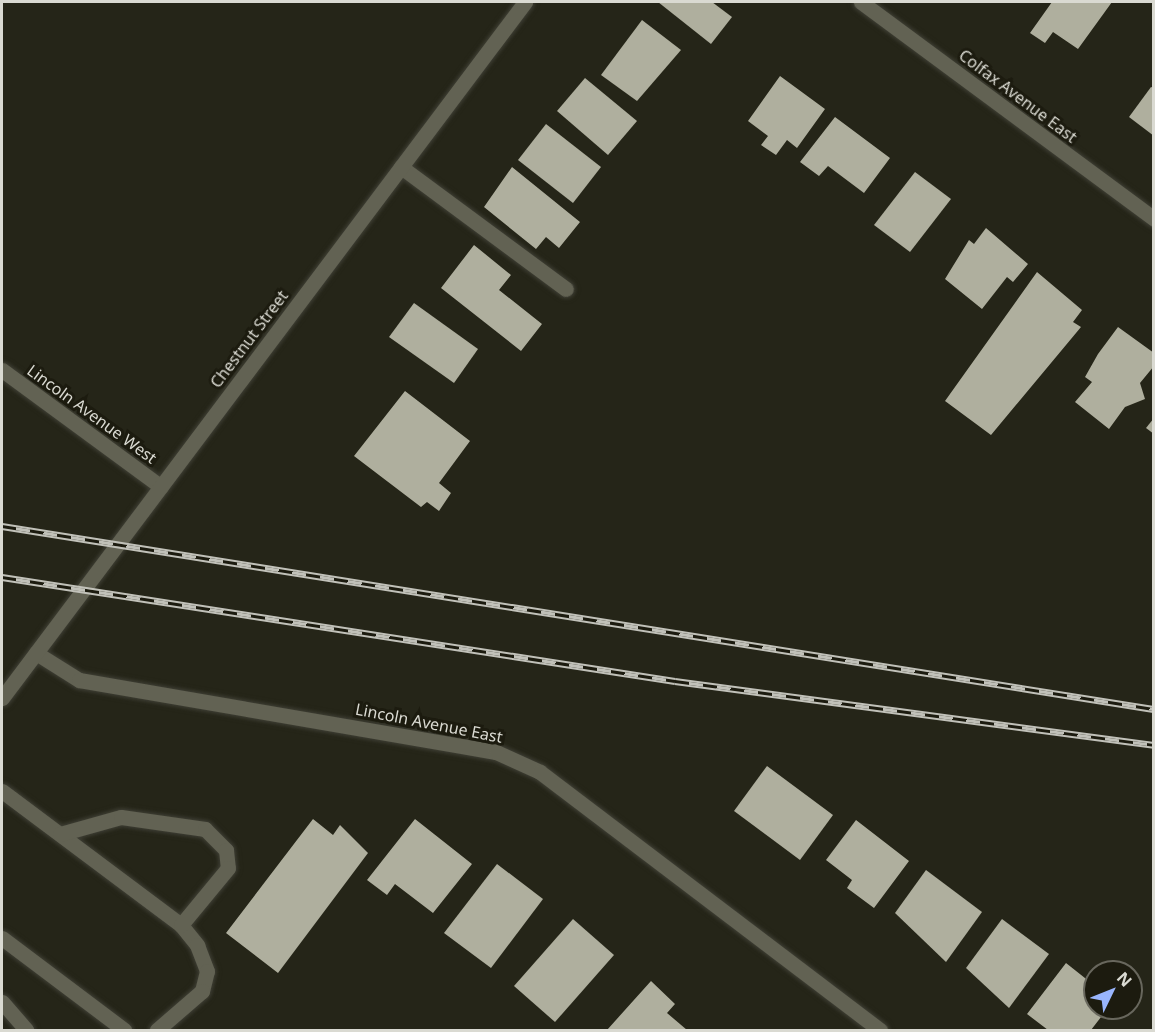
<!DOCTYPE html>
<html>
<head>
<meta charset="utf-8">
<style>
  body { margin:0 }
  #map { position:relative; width:1155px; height:1032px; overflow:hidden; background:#252518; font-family:"Noto Sans",sans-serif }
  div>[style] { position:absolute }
  .building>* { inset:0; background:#afaf9e }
  .roads { filter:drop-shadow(0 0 2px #3f3f35) drop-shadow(0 0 2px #3f3f35) }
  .lane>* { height:15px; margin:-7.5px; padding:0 7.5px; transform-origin:7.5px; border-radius:7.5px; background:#626253 }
  .street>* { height:15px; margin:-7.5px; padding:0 7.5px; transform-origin:7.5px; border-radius:7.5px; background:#626253 }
  .secondary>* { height:15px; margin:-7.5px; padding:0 7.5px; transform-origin:7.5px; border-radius:7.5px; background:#626253 }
  .rail>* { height:7px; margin-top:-3.5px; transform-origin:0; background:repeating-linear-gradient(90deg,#1c1b0f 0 14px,#c1c1b9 0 28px); box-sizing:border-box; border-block:2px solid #c1c1b9 }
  span { translate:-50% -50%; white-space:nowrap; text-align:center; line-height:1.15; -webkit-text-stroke:6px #1c1b0f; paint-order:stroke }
  .street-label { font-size:16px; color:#dadad2 }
  .frame { position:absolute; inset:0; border:3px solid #dadad2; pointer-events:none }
  .north { position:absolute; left:1083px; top:960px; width:60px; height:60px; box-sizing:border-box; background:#1c1b0f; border:2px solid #68675d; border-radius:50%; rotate:47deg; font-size:16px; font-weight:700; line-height:24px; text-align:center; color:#dadad2 }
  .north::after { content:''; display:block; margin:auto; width:21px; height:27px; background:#99b5fd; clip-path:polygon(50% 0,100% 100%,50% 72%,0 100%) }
</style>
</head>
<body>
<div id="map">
  <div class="building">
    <i style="clip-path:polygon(658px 2px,712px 2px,732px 17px,711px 44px)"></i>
    <i style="clip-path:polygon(1052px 2px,1112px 2px,1078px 49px,1053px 32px,1045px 43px,1030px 33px)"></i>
    <i style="clip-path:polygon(642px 20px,681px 50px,637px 101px,601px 75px)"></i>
    <i style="clip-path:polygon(780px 76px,825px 109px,797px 148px,787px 140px,776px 155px,761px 145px,768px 136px,748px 121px)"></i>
    <i style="clip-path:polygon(585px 78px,637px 121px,608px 155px,557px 111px)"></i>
    <i style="clip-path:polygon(1151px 87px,1154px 88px,1154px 136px,1129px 117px)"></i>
    <i style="clip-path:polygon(835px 117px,890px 158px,864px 193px,828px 166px,819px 176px,800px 162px)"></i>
    <i style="clip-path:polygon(546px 124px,601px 167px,573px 203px,518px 160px)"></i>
    <i style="clip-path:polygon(512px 167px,580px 222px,559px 248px,546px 237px,536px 249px,484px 207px)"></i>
    <i style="clip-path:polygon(915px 172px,951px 199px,910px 252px,874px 225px)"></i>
    <i style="clip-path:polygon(986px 228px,1028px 264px,1013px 282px,1007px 277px,982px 309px,945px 279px,969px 240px,974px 244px)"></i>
    <i style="clip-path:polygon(474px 245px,511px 275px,499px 290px,542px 324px,521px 351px,441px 288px)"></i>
    <i style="clip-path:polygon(1037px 272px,1082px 310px,1073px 322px,1081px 327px,991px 435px,945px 401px)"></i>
    <i style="clip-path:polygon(414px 303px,478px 349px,454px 383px,389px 337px)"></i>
    <i style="clip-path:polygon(1118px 327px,1154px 353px,1154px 366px,1140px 383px,1145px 399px,1125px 407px,1109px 429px,1075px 402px,1092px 382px,1085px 377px,1098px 354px)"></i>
    <i style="clip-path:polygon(405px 391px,470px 441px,439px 483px,451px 493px,439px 511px,427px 502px,421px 507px,354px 456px)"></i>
    <i style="clip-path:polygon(1154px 418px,1154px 434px,1146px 428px)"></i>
    <i style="clip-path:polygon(767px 766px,833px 815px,800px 860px,734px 811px)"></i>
    <i style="clip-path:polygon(313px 819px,333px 835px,340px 825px,368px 853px,278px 973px,226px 933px)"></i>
    <i style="clip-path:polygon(415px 819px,472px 864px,433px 913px,395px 884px,387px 895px,367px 880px)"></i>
    <i style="clip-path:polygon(856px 820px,909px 861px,874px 908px,847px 888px,852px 880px,826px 860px)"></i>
    <i style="clip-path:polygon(497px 864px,543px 899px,491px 968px,444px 933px)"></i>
    <i style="clip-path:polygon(926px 870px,982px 912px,946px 962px,895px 913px)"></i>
    <i style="clip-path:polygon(573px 919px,614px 955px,555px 1022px,514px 986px)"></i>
    <i style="clip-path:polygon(1002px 919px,1049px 954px,1009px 1008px,966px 968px)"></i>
    <i style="clip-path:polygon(1066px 963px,1095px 986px,1095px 1008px,1108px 1008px,1091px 1030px,1048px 1030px,1027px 1014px)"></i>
    <i style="clip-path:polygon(651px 981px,675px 1004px,667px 1013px,687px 1030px,607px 1030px)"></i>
  </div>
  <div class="roads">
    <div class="lane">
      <i style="left:401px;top:167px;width:205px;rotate:36.5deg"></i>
      <i style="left:2px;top:791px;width:224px;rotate:36.8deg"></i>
      <i style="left:181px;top:925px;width:26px;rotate:51deg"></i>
      <i style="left:197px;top:945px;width:28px;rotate:69deg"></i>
      <i style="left:207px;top:971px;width:21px;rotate:104deg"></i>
      <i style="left:202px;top:991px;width:60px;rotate:139.1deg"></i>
      <i style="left:60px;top:834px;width:63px;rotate:-15.6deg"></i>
      <i style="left:121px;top:817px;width:85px;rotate:8.1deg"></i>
      <i style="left:205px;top:829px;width:30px;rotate:45deg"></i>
      <i style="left:226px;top:850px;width:18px;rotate:84deg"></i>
      <i style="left:228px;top:868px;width:74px;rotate:129.5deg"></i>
      <i style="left:2px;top:938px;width:153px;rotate:37deg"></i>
      <i style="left:2px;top:1002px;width:37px;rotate:49deg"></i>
    </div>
    <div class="street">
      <i style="left:861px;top:2px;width:365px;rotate:36.5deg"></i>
      <i style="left:2px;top:370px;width:197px;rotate:36.3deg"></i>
    </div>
    <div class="secondary">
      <i style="left:36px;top:653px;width:51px;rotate:32.1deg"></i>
      <i style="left:79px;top:680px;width:423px;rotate:9.8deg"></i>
      <i style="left:496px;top:752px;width:48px;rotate:24.4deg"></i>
      <i style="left:540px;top:772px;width:427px;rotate:37.2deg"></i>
      <i style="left:2px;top:698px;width:871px;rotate:-53.08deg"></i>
    </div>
  </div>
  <div class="rail">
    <i style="left:2px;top:526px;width:1166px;rotate:9.03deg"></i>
    <i style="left:2px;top:577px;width:681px;rotate:8.78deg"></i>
    <i style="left:675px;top:681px;width:483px;rotate:7.6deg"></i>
  </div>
  <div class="street-label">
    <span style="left:1018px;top:96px;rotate:37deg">Colfax Avenue East</span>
    <span style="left:249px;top:339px;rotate:-53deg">Chestnut Street</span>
    <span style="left:92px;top:414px;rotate:36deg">Lincoln Avenue West</span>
    <span style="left:429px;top:723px;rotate:11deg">Lincoln Avenue East</span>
  </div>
  <div class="frame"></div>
  <div class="north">N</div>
</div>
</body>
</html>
